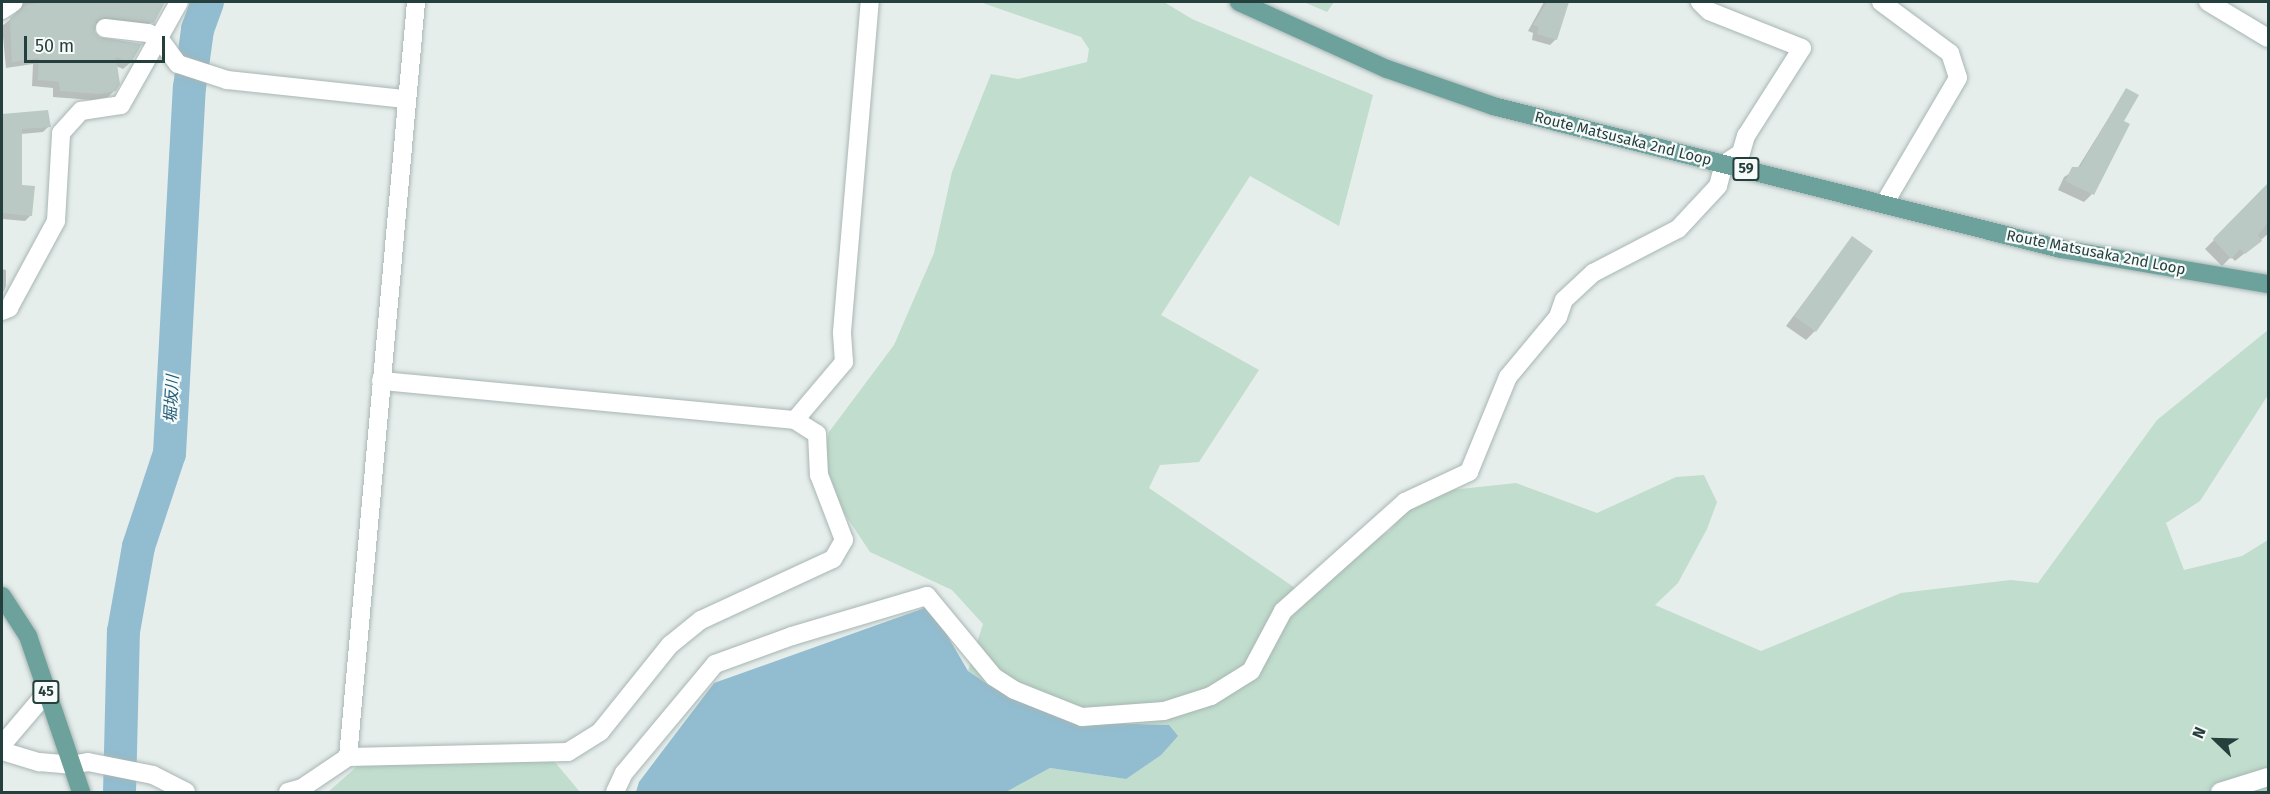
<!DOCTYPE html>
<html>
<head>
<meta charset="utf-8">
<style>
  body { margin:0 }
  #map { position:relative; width:2270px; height:794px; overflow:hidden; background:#e6eeec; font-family:"Fira Sans","Noto Sans JP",sans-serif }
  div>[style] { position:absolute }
  .green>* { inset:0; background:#c0ddcd }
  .water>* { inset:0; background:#92bccf }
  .shadow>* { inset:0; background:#0003 }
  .river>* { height:33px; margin:-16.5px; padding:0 16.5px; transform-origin:16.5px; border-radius:16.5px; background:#92bccf }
  .building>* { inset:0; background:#bbc9c5 }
  .roads { filter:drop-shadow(0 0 2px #a8b6b4) drop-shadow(0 0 2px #a8b6b4) }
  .minor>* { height:18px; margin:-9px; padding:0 9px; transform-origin:9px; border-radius:9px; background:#fff }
  .primary>* { height:18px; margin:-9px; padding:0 9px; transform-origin:9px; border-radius:9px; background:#6da19c }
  span { translate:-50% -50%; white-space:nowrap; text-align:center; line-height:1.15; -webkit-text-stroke:4.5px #f6faf9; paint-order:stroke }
  .shield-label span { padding:2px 4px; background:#f6faf9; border:2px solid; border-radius:4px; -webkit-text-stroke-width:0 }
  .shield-label { font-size:14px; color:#253f3d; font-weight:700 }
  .street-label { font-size:15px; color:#253f3d }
  .water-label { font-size:16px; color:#225c79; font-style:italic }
  .frame { position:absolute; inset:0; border:3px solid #253f3d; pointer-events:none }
  .north { position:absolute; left:2186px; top:710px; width:60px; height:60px; -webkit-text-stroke:4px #f6faf9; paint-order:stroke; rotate:293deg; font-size:16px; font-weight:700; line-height:24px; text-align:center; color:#253f3d }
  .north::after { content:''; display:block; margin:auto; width:21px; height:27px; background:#253f3d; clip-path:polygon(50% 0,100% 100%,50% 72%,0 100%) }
  .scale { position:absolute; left:24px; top:36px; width:141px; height:27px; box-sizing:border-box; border:3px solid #253f3d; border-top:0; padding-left:8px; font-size:18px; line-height:21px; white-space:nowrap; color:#253f3d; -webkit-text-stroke:4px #f6faf9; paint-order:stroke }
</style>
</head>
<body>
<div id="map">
  <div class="green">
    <i style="clip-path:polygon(980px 2px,1164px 2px,1192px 19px,1373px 95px,1339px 226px,1250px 176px,1161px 315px,1259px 370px,1199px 462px,1160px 465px,1149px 488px,1298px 590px,1389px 531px,1409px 508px,1432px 492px,1516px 483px,1597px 513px,1676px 477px,1704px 475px,1717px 502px,1707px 529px,1678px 583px,1655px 605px,1761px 651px,1901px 593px,2011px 580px,2038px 583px,2157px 420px,2268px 330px,2268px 395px,2200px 501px,2166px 523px,2184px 570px,2242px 556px,2268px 540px,2268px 792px,1006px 792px,1050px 768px,1126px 779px,1169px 725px,1102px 723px,1023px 693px,995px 689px,968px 671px,983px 624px,952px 590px,870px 552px,844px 513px,823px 459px,829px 432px,894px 345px,907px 315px,934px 253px,952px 172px,991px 74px,1018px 79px,1087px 62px,1089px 49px,1081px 37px)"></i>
    <i style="clip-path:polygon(1304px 2px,1334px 2px,1327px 12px)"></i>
    <i style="clip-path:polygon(554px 761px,580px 792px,328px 792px,362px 762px)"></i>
  </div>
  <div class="water">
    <i style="clip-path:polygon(930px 606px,968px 671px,995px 689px,1023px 693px,1102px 723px,1169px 725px,1178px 736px,1161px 755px,1126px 779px,1050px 768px,1006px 792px,636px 792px,639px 782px,714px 683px)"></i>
  </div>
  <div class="shadow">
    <i style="clip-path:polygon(17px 2px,16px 2px,163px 2px,146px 29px,94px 25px,93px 32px,130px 63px,123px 69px,116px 66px,115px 90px,108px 97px,92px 100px,53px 97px,53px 88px,32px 86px,33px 64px,6px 68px,2px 26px,16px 15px)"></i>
    <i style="clip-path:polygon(1544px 2px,1568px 2px,1556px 39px,1550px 45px,1532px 40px,1533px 33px,1528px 31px)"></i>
    <i style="clip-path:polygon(2126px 90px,2122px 122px,2092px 194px,2084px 202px,2058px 190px,2064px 177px,2077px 169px)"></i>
    <i style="clip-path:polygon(47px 112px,49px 126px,43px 132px,21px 134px,20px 187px,31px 215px,25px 221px,2px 219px,2px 116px)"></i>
    <i style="clip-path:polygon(2262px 192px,2268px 198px,2268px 234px,2235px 261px,2231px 257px,2222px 266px,2205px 249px)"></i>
    <i style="clip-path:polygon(1852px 238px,1815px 331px,1806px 340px,1786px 326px)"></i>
    <i style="clip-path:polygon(2px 269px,6px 270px,6px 286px,2px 295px)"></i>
  </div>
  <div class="river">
    <i style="left:119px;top:792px;width:161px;rotate:-88.6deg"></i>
    <i style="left:123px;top:631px;width:86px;rotate:-80deg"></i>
    <i style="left:138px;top:546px;width:98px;rotate:-71.6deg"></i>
    <i style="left:169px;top:453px;width:367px;rotate:-86.9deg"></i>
    <i style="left:189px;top:87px;width:59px;rotate:-82.1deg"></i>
    <i style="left:197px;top:29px;width:29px;rotate:-70deg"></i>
  </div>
  <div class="building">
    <i style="clip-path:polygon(46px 2px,165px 2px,154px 23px,106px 17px,96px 22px,95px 32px,99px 37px,142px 44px,131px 63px,116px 57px,120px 84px,116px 91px,99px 94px,60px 91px,59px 82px,38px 80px,39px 58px,12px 62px,10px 18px,25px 5px)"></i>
    <i style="clip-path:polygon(1547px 2px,1569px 2px,1557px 40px,1537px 34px,1539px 27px,1533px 25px)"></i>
    <i style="clip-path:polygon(2126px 88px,2139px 95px,2124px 121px,2130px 124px,2094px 195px,2065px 181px,2072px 167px,2080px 167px)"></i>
    <i style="clip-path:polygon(48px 110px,51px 127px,22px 129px,22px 185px,35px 186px,32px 216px,2px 213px,2px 114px)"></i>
    <i style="clip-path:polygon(2268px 183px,2268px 222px,2258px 235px,2262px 241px,2245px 254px,2240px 249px,2231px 259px,2213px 239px)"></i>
    <i style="clip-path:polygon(1852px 236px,1873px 251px,1816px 332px,1794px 316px)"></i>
  </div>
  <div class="roads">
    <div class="minor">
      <i style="left:1881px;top:2px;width:86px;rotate:36.5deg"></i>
      <i style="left:1950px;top:53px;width:26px;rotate:72deg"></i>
      <i style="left:1958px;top:78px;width:146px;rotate:120.4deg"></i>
      <i style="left:2208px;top:2px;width:70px;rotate:31deg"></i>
      <i style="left:2px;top:10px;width:14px;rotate:-34deg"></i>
      <i style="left:105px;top:28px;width:43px;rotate:6.6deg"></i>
      <i style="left:148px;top:33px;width:12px;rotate:24deg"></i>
      <i style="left:159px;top:38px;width:32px;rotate:54deg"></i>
      <i style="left:178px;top:64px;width:52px;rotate:18.1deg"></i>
      <i style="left:227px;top:80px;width:180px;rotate:6.1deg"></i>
      <i style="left:2px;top:311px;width:8px;rotate:-23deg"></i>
      <i style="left:9px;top:308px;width:99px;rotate:-61.6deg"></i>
      <i style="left:56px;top:221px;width:88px;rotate:-86.7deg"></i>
      <i style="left:61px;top:133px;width:30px;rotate:-48deg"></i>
      <i style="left:81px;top:111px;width:40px;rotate:-8.5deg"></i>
      <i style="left:121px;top:105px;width:118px;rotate:-60.6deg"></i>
      <i style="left:795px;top:420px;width:76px;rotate:-49.8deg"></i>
      <i style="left:844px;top:362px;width:30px;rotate:-94deg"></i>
      <i style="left:842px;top:332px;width:331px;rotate:-85.2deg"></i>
      <i style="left:2px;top:745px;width:70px;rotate:-49.7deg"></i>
      <i style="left:2px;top:751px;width:39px;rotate:17deg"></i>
      <i style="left:39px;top:762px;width:32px;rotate:5deg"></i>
      <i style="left:71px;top:765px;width:17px;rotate:-10deg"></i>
      <i style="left:88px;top:762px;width:66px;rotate:11.3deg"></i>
      <i style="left:153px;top:775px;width:37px;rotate:27deg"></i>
      <i style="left:348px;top:757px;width:758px;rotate:-84.85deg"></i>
      <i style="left:288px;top:792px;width:15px;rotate:-16deg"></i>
      <i style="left:302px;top:788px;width:55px;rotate:-34deg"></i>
      <i style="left:348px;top:757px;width:220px;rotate:-1.3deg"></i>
      <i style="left:568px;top:752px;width:38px;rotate:-32deg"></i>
      <i style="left:600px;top:732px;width:112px;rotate:-51.2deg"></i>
      <i style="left:670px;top:645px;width:40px;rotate:-39deg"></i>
      <i style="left:701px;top:620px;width:145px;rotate:-24.8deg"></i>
      <i style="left:833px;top:559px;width:22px;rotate:-60deg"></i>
      <i style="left:844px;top:540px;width:70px;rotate:-111deg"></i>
      <i style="left:819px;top:475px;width:41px;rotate:-92.8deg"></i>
      <i style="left:817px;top:434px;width:26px;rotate:-148deg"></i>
      <i style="left:795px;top:420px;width:416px;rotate:-174.6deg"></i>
      <i style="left:615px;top:792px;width:21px;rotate:-65deg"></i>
      <i style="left:624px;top:773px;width:142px;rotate:-50.1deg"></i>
      <i style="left:715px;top:664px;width:82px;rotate:-20deg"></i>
      <i style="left:792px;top:636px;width:141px;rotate:-16.5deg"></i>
      <i style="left:927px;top:596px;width:105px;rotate:50.4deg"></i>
      <i style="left:994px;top:677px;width:24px;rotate:33deg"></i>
      <i style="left:1014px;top:690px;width:73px;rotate:21.7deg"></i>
      <i style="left:1082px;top:717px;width:82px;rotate:-4.2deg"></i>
      <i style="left:1164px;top:711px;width:49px;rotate:-17.7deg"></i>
      <i style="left:1211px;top:696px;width:47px;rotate:-32deg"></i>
      <i style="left:1251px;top:671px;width:68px;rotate:-61.9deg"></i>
      <i style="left:1283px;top:611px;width:164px;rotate:-41.8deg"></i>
      <i style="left:1405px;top:502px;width:71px;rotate:-25.1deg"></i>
      <i style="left:1469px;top:472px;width:103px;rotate:-67.7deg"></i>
      <i style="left:1508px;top:377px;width:78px;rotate:-50.2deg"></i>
      <i style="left:1558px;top:317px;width:18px;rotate:-71deg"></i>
      <i style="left:1564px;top:300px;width:40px;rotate:-43deg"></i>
      <i style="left:1593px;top:273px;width:96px;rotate:-27.4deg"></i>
      <i style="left:1678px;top:229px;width:59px;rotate:-47.1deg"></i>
      <i style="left:1718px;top:186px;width:23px;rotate:-75deg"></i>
      <i style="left:1724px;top:164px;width:20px;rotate:-33deg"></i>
      <i style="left:1741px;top:153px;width:18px;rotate:-74deg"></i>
      <i style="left:1746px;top:136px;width:104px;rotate:-57.5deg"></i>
      <i style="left:1802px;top:48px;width:100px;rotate:-158.3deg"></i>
      <i style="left:1709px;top:11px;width:13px;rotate:-135deg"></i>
      <i style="left:2220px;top:792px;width:50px;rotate:-17.4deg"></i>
    </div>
    <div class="primary">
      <i style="left:1239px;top:2px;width:162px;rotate:24.4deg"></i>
      <i style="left:1387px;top:69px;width:112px;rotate:19.2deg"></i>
      <i style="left:1493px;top:106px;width:586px;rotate:14.13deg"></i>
      <i style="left:2061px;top:249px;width:210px;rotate:9.6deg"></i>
      <i style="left:2px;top:596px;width:48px;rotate:57deg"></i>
      <i style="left:28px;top:636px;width:165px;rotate:71.2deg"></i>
    </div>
  </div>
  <div class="shield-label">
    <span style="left:1746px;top:169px">59</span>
    <span style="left:46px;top:692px">45</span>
  </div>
  <div class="street-label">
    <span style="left:1623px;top:139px;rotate:14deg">Route Matsusaka 2nd Loop</span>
    <span style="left:2096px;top:253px;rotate:11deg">Route Matsusaka 2nd Loop</span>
  </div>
  <div class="water-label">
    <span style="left:172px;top:399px;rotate:-87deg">堀坂川</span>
  </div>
  <div class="frame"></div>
  <div class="north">N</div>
  <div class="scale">50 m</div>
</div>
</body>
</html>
